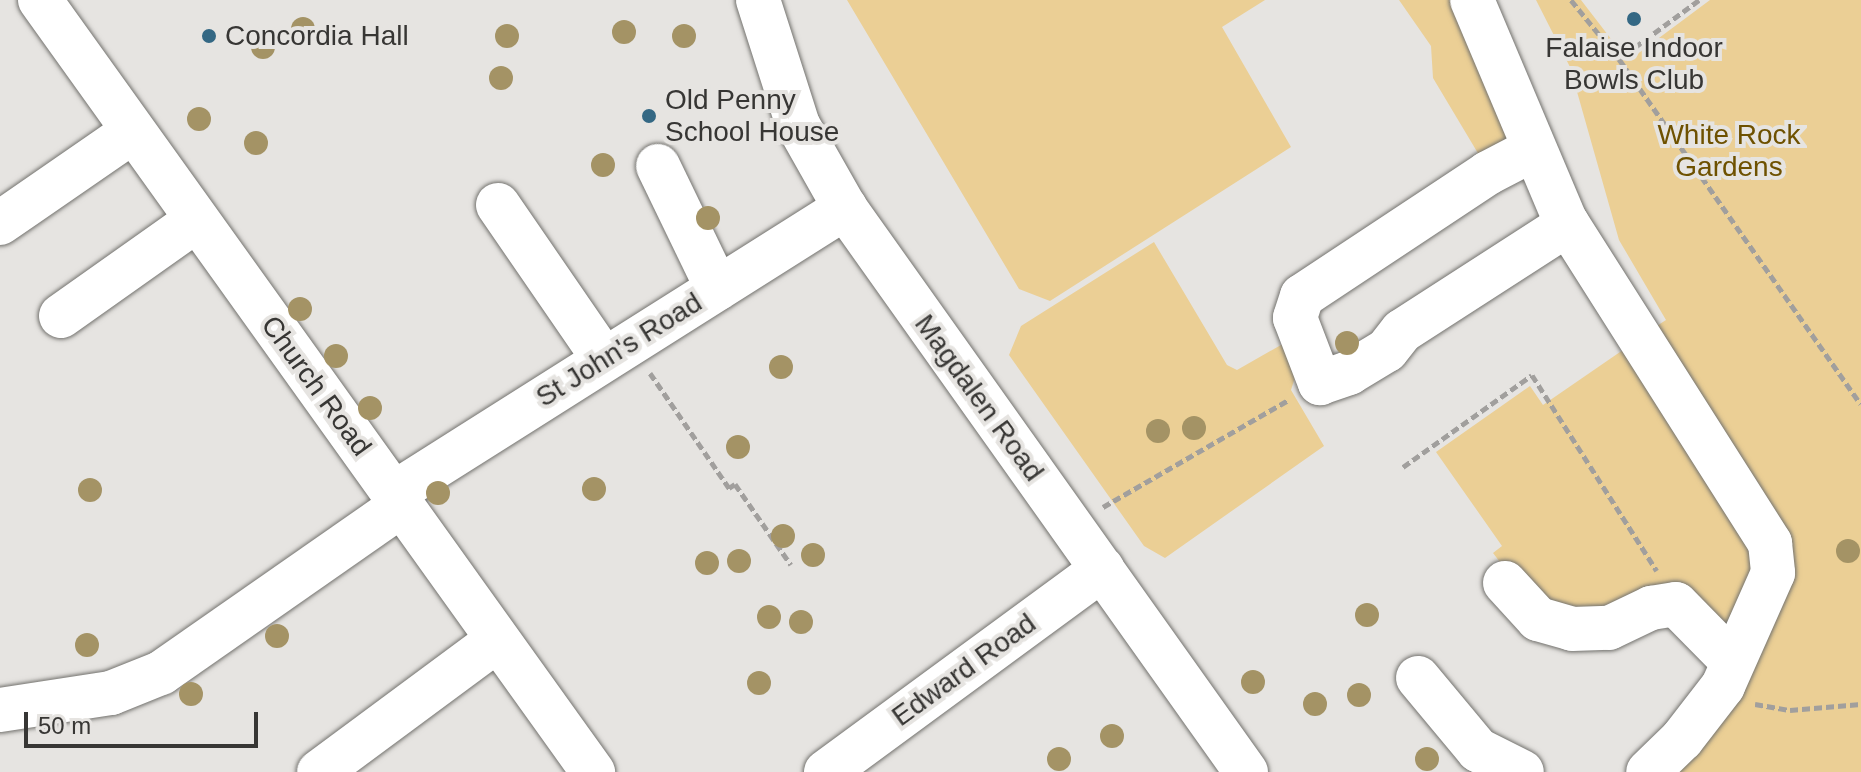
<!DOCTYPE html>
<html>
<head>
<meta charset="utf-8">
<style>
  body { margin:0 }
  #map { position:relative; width:1861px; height:772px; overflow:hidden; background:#e6e4e1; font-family:Helvetica,sans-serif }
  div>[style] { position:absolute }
  .green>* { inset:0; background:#ebcf95 }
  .path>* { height:5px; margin-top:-2.5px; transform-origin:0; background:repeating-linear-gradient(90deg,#a19f9d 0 8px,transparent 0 12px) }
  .roads { filter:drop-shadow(0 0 2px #73726e) drop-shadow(0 0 2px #73726e) }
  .minor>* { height:44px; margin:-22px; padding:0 22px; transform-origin:22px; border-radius:22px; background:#fff }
  .trees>* { width:24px; height:24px; margin:-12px; border-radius:50%; background:#a49365 }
  .dots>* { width:22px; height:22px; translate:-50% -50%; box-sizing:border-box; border:4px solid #e6e4e1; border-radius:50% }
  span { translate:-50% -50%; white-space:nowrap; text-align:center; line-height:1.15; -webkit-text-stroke:8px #e6e4e1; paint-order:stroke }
  .poi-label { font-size:28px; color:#373634 }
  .left { translate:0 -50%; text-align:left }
  .park-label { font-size:28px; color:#6e5100 }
  .street-label { font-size:28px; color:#373634 }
  .scale { position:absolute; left:24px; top:712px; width:234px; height:36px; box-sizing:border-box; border:4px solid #373634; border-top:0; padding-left:10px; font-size:24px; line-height:28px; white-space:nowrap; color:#373634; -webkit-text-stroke:6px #e6e4e1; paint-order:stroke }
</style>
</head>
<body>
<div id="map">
  <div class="green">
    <i style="clip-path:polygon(847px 0,1265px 0,1222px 27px,1291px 147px,1050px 301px,1019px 289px)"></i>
    <i style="clip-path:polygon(1399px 0,1460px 0,1522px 140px,1485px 165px,1433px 78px,1431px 46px)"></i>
    <i style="clip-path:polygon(1536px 0,1581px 0,1628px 61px,1710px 0,1861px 0,1861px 772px,1663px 772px,1780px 574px,1646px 333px,1666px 320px,1619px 240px,1570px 67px)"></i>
    <i style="clip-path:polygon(1154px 242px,1227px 365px,1237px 370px,1288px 341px,1298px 368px,1291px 390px,1324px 446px,1165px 558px,1144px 546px,1009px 355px,1021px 326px)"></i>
    <i style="clip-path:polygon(1636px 341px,1763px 547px,1745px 620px,1717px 630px,1601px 621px,1529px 600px,1493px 553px,1502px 546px,1436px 452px,1530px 386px,1543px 405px)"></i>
  </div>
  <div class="path">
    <i style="left:1571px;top:0;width:76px;rotate:50.9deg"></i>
    <i style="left:1699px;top:0;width:99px;rotate:143.6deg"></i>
    <i style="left:1619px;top:59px;width:421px;rotate:55deg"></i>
    <i style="left:650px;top:373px;width:140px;rotate:55.5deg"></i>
    <i style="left:729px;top:488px;width:7px;rotate:-34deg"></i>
    <i style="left:735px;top:484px;width:98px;rotate:55.3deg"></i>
    <i style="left:1403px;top:467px;width:158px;rotate:-35.5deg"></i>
    <i style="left:1532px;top:375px;width:232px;rotate:57.5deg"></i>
    <i style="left:1103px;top:507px;width:214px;rotate:-30deg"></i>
    <i style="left:1755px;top:704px;width:36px;rotate:10deg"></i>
    <i style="left:1790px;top:710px;width:71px;rotate:-4.8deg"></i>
  </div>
  <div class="roads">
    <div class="minor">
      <i style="left:40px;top:0;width:950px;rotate:54.39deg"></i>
      <i style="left:758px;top:0;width:131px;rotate:72.3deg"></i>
      <i style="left:798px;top:125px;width:95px;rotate:60.5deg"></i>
      <i style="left:845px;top:208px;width:692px;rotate:54.59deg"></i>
      <i style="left:1472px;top:0;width:239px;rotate:67.1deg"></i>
      <i style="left:1565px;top:220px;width:383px;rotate:57.6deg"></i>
      <i style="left:1770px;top:543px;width:30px;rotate:84deg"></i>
      <i style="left:1773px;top:573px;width:124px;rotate:113.9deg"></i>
      <i style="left:1723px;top:686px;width:67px;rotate:127.7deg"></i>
      <i style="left:1682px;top:739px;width:47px;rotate:135.9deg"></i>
      <i style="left:1534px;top:149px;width:52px;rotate:152.4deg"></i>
      <i style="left:1488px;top:173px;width:223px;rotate:146.5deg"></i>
      <i style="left:1302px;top:296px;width:23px;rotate:108deg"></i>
      <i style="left:1295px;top:318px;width:70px;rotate:69deg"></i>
      <i style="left:1320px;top:383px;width:31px;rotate:-19deg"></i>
      <i style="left:1349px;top:373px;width:44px;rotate:-31.2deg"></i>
      <i style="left:1387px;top:350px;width:24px;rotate:-52deg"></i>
      <i style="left:1402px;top:331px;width:197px;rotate:-32.8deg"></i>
      <i style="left:658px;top:166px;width:136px;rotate:64.2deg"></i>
      <i style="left:498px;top:205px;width:186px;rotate:55.5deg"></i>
      <i style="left:0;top:223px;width:160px;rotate:-34.6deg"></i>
      <i style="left:61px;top:316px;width:164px;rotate:-35.3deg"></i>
      <i style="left:394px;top:493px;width:534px;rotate:-32.29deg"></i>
      <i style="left:1505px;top:583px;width:49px;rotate:47.5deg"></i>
      <i style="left:1538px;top:619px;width:35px;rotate:16deg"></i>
      <i style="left:1572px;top:629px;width:37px;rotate:-2deg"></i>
      <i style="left:1609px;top:628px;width:47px;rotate:-25.5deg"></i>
      <i style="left:1651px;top:608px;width:25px;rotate:-9deg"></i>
      <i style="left:1676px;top:604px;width:78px;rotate:45.5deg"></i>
      <i style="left:1418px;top:678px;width:94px;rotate:50.2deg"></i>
      <i style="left:1478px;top:750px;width:49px;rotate:26.6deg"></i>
      <i style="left:0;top:710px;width:112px;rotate:-8.7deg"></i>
      <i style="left:111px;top:693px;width:54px;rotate:-21.8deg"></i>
      <i style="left:161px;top:673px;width:294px;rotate:-34.9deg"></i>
      <i style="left:319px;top:772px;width:220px;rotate:-36.5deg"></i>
      <i style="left:826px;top:772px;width:343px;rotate:-36.3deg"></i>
    </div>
  </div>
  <div class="trees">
    <i style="left:303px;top:29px"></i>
    <i style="left:624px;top:32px"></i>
    <i style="left:507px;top:36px"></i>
    <i style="left:684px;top:36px"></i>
    <i style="left:263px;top:47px"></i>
    <i style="left:501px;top:78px"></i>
    <i style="left:199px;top:119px"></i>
    <i style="left:256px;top:143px"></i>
    <i style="left:603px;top:165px"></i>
    <i style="left:708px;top:218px"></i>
    <i style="left:300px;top:309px"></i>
    <i style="left:1347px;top:343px"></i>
    <i style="left:336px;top:356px"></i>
    <i style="left:781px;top:367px"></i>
    <i style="left:370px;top:408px"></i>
    <i style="left:1194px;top:428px"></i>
    <i style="left:1158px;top:431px"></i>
    <i style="left:738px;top:447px"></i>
    <i style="left:594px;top:489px"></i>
    <i style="left:90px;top:490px"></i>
    <i style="left:438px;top:493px"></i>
    <i style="left:783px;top:536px"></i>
    <i style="left:1848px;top:551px"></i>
    <i style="left:813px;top:555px"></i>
    <i style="left:739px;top:561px"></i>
    <i style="left:707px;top:563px"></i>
    <i style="left:1367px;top:615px"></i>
    <i style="left:769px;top:617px"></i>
    <i style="left:801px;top:622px"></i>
    <i style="left:277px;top:636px"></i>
    <i style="left:87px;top:645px"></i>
    <i style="left:1253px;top:682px"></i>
    <i style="left:759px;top:683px"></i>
    <i style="left:191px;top:694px"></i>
    <i style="left:1359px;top:695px"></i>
    <i style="left:1315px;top:704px"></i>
    <i style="left:1112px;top:736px"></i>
    <i style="left:1059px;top:759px"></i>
    <i style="left:1427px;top:759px"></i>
  </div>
  <div class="dots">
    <i style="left:1634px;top:19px;background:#346884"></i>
    <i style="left:209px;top:36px;background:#346884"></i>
    <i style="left:649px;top:116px;background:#346884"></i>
  </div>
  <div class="poi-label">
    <span class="left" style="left:225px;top:36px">Concordia Hall</span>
    <span style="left:1634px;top:64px">Falaise Indoor<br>Bowls Club</span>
    <span class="left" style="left:665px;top:116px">Old Penny<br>School House</span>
  </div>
  <div class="park-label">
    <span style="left:1729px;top:151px">White Rock<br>Gardens</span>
  </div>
  <div class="street-label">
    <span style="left:619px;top:350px;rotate:-32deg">St John's Road</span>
    <span style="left:316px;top:386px;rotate:54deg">Church Road</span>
    <span style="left:979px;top:398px;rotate:54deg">Magdalen Road</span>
    <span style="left:964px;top:670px;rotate:-36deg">Edward Road</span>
  </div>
  <div class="scale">50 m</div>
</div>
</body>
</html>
